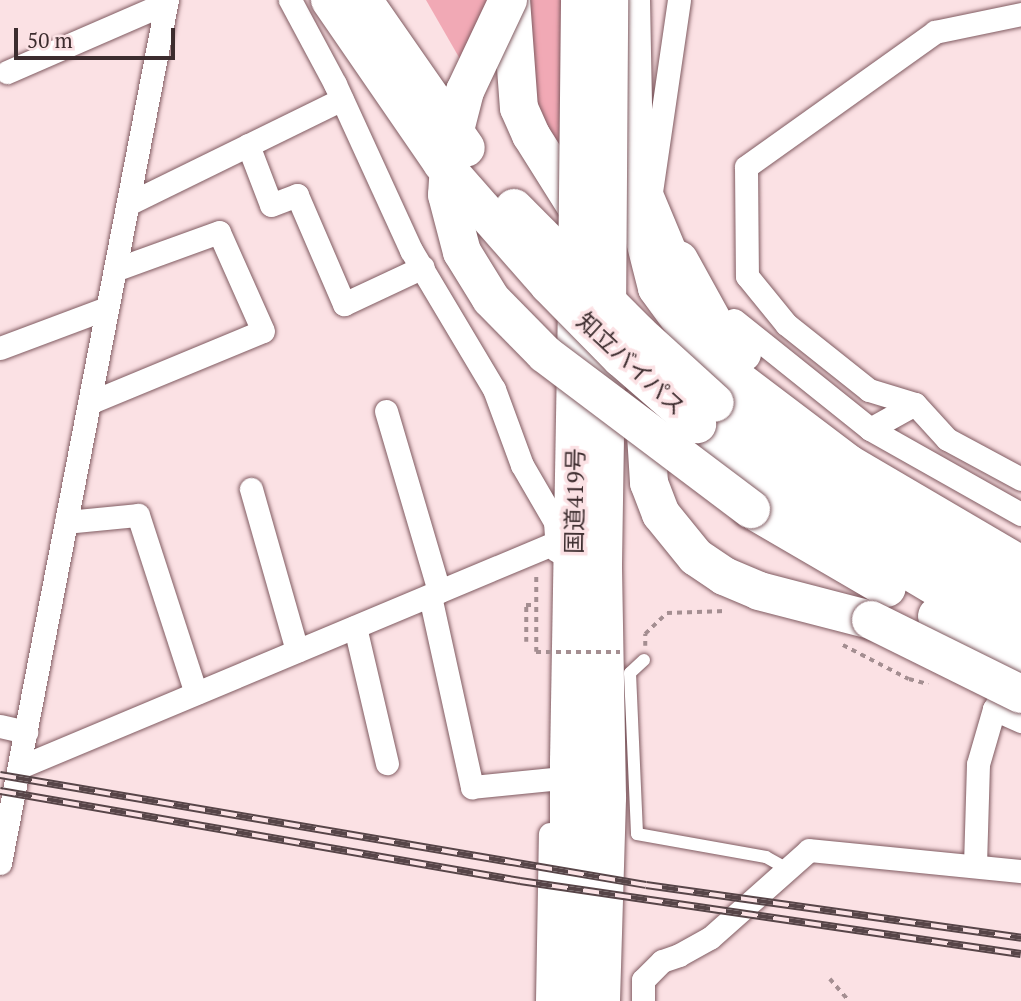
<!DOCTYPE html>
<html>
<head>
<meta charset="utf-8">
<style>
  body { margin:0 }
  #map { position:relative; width:1021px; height:1001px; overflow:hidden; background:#fbe1e4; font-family:"PT Serif","Noto Sans JP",serif }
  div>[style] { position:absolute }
  .green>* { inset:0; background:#f1a9b5 }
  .path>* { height:3.5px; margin-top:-1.75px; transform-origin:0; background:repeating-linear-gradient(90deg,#a48e91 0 5px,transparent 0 10px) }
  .roads { filter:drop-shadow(0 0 2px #805b61) drop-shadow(0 0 2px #805b61) }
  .lane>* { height:12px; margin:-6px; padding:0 6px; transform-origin:6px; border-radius:6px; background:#fff }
  .street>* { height:23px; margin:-11.5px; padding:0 11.5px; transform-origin:11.5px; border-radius:11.5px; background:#fff }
  .highway>* { height:38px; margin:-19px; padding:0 19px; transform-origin:19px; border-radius:19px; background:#fff }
  .rail>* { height:8px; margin-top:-4px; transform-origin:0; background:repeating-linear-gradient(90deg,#fbe1e4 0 16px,#574548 0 32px); box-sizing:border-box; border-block:2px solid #574548 }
  .path-bridge>* { height:3.5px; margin-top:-1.75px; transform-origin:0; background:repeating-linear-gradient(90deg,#a48e91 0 5px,transparent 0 10px) }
  .bridges { filter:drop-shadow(0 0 2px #805b61) drop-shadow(0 0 2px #805b61) }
  .highway-bridge>* { height:38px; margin:-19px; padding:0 19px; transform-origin:19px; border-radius:19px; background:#fff }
  span { translate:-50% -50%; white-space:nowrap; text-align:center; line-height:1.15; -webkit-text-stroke:7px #fbe1e4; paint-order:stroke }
  .street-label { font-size:23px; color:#3c2c2e }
  .scale { position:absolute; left:14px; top:28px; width:161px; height:32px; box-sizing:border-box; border:4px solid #3c2c2e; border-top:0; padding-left:9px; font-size:21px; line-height:24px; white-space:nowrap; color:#3c2c2e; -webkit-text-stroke:5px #fbe1e4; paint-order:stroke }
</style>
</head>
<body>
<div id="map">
  <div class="green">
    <i style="clip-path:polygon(426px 0,491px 0,464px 66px)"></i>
    <i style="clip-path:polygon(531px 0,569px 0,563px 152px,532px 110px,518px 33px)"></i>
  </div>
  <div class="path">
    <i style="left:526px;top:642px;width:37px;rotate:-90deg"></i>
    <i style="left:526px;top:605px;width:10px"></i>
    <i style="left:843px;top:645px;width:74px;rotate:27.3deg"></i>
    <i style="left:909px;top:679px;width:20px;rotate:15deg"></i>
    <i style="left:645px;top:646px;width:12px;rotate:-90deg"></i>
    <i style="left:645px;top:634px;width:30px;rotate:-44deg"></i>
    <i style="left:667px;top:613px;width:59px;rotate:-1.9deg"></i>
    <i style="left:536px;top:652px;width:76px;rotate:-90deg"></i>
    <i style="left:830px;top:979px;width:29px;rotate:49deg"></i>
  </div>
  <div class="roads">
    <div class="lane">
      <i style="left:644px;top:660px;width:19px;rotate:137deg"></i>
      <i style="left:630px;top:673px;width:161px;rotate:87.5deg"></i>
      <i style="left:637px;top:834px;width:131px;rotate:10.1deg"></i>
      <i style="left:766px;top:857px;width:23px;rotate:29deg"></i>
    </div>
    <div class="street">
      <i style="left:290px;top:0;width:95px;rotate:61.8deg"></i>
      <i style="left:335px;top:84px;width:183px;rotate:65.4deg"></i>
      <i style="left:411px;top:250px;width:162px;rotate:59.2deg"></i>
      <i style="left:494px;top:389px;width:81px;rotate:69.8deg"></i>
      <i style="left:522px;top:465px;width:66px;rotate:59.9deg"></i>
      <i style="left:555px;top:522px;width:29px;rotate:86deg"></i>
      <i style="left:679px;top:0;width:195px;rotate:98.3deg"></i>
      <i style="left:651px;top:193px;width:73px;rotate:67.3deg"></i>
      <i style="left:679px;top:260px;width:12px;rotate:48deg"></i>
      <i style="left:1021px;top:14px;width:88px;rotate:168.2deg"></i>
      <i style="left:935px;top:32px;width:232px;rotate:144.5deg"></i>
      <i style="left:746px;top:167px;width:109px;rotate:89.5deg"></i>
      <i style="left:747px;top:276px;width:62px;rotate:50.9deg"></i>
      <i style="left:786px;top:324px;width:106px;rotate:38.5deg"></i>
      <i style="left:869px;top:390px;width:48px;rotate:16.9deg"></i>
      <i style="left:915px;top:404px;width:47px;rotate:47.6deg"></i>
      <i style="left:947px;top:439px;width:84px;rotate:28.4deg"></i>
      <i style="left:7px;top:72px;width:173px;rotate:-23.5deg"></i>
      <i style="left:248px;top:145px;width:64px;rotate:69deg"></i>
      <i style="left:271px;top:205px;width:28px;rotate:-21deg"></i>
      <i style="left:297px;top:195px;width:119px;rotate:66.7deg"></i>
      <i style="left:344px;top:304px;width:87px;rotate:-25.1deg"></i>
      <i style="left:128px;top:204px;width:238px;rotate:-26.1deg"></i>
      <i style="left:734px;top:320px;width:174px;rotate:38.7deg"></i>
      <i style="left:870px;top:429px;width:173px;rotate:29.4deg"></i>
      <i style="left:0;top:348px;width:114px;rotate:-20.5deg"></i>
      <i style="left:89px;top:403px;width:188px;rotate:-22.5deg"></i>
      <i style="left:263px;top:331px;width:108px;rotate:-114deg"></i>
      <i style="left:219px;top:232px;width:109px;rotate:160.1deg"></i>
      <i style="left:386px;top:411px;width:188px;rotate:73.6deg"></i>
      <i style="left:870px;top:429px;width:51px;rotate:-29.1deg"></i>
      <i style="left:251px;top:489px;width:168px;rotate:74.1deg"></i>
      <i style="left:66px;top:522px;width:72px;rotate:-5.6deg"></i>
      <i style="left:138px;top:515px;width:187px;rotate:72deg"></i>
      <i style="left:430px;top:596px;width:196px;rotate:77.6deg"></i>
      <i style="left:472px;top:787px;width:80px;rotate:-5.7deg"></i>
      <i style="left:355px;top:627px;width:140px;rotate:76.8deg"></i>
      <i style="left:994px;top:709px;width:30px;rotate:24deg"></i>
      <i style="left:0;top:726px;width:27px;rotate:13deg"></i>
      <i style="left:20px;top:767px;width:582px;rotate:-22.73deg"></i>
      <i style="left:0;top:863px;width:879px;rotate:-79.05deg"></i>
      <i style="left:975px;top:865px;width:101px;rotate:-88.3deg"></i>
      <i style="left:978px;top:764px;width:57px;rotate:-73.8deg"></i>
      <i style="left:994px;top:709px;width:35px;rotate:-59deg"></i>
      <i style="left:547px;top:1001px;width:167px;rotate:-89deg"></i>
      <i style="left:643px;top:1001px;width:21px;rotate:-90deg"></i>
      <i style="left:643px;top:980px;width:27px;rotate:-45deg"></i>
      <i style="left:662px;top:961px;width:18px;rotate:-19deg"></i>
      <i style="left:679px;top:955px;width:35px;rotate:-29deg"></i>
      <i style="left:710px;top:938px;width:132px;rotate:-41.6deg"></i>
      <i style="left:809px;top:850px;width:213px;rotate:5.7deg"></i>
    </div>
    <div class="highway">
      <i style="left:511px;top:0;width:108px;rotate:85.8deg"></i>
      <i style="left:519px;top:108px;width:30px;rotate:66deg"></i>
      <i style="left:531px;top:135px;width:105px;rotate:57.8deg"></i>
      <i style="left:631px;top:0;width:156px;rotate:88.9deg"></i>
      <i style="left:634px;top:156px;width:69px;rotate:84.2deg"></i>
      <i style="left:641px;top:225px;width:65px;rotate:75.7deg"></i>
      <i style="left:657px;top:288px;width:54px;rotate:54deg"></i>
      <i style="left:689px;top:332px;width:49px;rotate:47.5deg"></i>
      <i style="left:722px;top:368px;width:159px;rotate:37.1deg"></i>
      <i style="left:849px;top:464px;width:199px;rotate:30.4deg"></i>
      <i style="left:679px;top:260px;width:77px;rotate:61.1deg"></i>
      <i style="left:716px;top:327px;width:37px;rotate:45deg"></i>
      <i style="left:644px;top:401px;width:82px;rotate:86.5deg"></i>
      <i style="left:649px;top:483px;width:33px;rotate:69deg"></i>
      <i style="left:661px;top:514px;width:55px;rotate:50.9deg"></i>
      <i style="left:696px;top:557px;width:34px;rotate:34deg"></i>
      <i style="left:724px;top:576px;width:38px;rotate:23deg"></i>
      <i style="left:759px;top:591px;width:116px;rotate:14.5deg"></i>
      <i style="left:715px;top:403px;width:77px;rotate:36.6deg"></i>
      <i style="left:777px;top:449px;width:116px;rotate:33deg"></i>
      <i style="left:874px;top:512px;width:98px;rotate:31.3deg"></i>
      <i style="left:958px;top:563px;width:71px;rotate:26.9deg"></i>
      <i style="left:697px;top:424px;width:86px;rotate:38.9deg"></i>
      <i style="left:764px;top:478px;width:120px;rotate:33.4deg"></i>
      <i style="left:864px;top:544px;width:104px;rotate:30.8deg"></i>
      <i style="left:953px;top:597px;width:76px;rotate:26.6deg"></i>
      <i style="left:751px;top:509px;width:157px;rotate:30.2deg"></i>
      <i style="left:937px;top:616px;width:96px;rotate:28.7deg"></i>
      <i style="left:569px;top:1001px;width:240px;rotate:-90deg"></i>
      <i style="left:569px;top:761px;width:470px;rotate:-89deg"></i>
      <i style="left:601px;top:1001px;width:204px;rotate:-88.3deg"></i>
      <i style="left:607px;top:797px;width:232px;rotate:-91deg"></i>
      <i style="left:603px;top:565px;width:243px;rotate:-89.1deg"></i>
    </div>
  </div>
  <div class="rail">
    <i style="left:0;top:775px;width:655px;rotate:9.66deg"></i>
    <i style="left:646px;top:885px;width:379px;rotate:8deg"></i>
    <i style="left:0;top:791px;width:528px;rotate:9.82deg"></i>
    <i style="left:520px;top:881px;width:506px;rotate:8.29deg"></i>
  </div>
  <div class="path-bridge">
    <i style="left:536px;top:652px;width:84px"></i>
  </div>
  <div class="bridges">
    <div class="highway-bridge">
      <i style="left:330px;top:0;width:198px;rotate:55.5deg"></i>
      <i style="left:442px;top:163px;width:162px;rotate:48.7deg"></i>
      <i style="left:549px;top:285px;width:103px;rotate:45.4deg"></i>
      <i style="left:621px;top:358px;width:101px;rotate:41deg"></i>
      <i style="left:363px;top:0;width:180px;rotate:55.2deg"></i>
      <i style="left:508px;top:0;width:101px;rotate:115.3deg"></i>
      <i style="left:465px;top:91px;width:61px;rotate:104.3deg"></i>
      <i style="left:450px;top:150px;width:45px;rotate:93.8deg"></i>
      <i style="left:447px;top:195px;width:59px;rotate:75.3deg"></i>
      <i style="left:462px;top:252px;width:55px;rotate:58.3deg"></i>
      <i style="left:491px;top:299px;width:77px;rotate:45.5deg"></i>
      <i style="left:545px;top:354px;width:258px;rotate:37deg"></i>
      <i style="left:514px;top:208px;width:175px;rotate:45.2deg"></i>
      <i style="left:637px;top:332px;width:105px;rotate:42.3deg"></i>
      <i style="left:577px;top:289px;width:289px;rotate:-89.4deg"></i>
      <i style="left:607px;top:320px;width:320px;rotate:-89.6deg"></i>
      <i style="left:871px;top:620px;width:167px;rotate:26.3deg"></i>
    </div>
  </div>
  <div class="street-label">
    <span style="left:631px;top:364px;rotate:43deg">知立バイパス</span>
    <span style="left:575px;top:501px;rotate:-89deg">国道419号</span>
  </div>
  <div class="scale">50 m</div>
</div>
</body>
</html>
